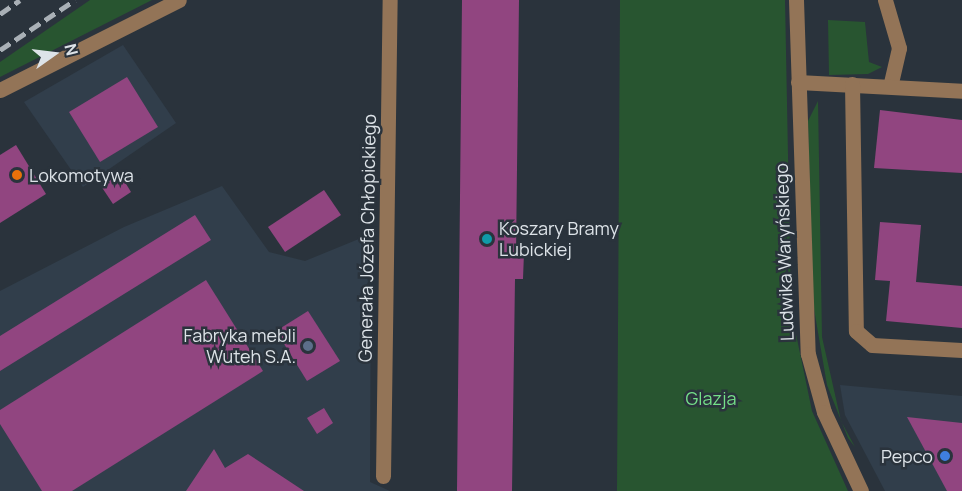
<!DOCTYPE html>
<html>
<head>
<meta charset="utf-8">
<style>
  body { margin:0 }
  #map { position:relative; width:962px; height:491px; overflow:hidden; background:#2a333c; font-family:Manrope,sans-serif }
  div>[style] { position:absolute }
  .built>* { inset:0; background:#313e4b }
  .green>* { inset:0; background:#285530 }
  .building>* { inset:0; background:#914580 }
  .minor>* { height:15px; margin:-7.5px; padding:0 7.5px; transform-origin:7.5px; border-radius:7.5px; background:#937457 }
  .rail>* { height:4.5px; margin-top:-2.25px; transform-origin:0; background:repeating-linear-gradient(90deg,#a9b0b6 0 12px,transparent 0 18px) }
  .dots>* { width:16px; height:16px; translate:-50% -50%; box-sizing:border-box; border:3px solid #2a333c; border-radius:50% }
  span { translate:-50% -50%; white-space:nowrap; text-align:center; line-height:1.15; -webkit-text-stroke:5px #2a333c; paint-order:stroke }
  .poi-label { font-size:18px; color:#dde3e8 }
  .left { translate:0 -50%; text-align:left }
  .right { translate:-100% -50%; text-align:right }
  .street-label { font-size:18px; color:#dde3e8 }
  .park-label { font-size:18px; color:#74df88 }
  .north { position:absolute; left:24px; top:24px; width:60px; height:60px; -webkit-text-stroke:4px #2a333c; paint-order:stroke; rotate:76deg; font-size:16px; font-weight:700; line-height:24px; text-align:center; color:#dde3e8 }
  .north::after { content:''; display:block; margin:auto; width:21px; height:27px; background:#dde3e8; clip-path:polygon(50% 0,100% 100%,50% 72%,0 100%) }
</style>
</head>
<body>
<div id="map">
  <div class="built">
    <i style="clip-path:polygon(123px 45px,176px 123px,83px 187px,24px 102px)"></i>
    <i style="clip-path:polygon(222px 186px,269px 252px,305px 261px,371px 234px,370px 482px,390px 491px,0 491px,0 291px,124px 227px)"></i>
    <i style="clip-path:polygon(840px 385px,962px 396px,962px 491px,885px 491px,845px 415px)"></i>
  </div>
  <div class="green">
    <i style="clip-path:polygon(90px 0,152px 0,0 77px,0 62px)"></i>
    <i style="clip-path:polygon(620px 0,785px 0,791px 310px,812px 411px,848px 491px,617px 491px)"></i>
    <i style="clip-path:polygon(828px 20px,865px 22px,869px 62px,882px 67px,868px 74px,829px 75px)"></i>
    <i style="clip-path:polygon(818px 101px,822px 337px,841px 421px,855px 447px,848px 438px,827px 385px,813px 303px,808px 121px)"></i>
  </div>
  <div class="building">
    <i style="clip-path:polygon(462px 0,519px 0,516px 253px,524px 253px,523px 279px,515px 279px,512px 491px,457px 491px)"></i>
    <i style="clip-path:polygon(127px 77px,158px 127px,100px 162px,69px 112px)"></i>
    <i style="clip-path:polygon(880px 110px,962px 120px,962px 173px,874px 168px)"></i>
    <i style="clip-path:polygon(16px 145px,46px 194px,0 223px,0 155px)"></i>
    <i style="clip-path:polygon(120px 174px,131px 192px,113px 204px,101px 186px)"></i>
    <i style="clip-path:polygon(324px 190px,341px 215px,285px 252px,268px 227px)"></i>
    <i style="clip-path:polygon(195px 215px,211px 240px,0 371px,0 336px)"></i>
    <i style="clip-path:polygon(880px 222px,921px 225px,916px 282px,962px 286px,962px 328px,886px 321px,890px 281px,875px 280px)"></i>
    <i style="clip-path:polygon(206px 280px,263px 371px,72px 491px,42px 491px,0 424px,0 410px)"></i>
    <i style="clip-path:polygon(308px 311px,340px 361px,307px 381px,276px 331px)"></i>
    <i style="clip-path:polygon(324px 408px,333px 423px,317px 434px,307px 418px)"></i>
    <i style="clip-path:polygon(907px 417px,962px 423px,962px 491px,947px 491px)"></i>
    <i style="clip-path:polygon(214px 449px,225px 468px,248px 454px,304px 491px,186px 491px)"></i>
  </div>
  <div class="minor">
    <i style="left:796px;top:0;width:354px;rotate:88.1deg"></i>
    <i style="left:808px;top:354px;width:60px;rotate:74.6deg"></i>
    <i style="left:824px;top:412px;width:87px;rotate:64.9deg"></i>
    <i style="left:885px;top:0;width:50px;rotate:73.7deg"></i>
    <i style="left:899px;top:48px;width:37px;rotate:103deg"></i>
    <i style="left:798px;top:82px;width:164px;rotate:3.1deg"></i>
    <i style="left:852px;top:84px;width:247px;rotate:89.1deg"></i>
    <i style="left:856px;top:331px;width:21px;rotate:41deg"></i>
    <i style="left:872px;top:345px;width:90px;rotate:3.2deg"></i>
    <i style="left:0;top:90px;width:200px;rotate:-26.7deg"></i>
    <i style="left:383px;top:476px;width:476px;rotate:-89.2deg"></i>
  </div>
  <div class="rail">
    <i style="left:0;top:14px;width:24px;rotate:-35deg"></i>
    <i style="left:0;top:50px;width:90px;rotate:-33.7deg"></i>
  </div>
  <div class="dots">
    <i style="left:17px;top:175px;background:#e8710a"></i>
    <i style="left:487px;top:239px;background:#0f9aa8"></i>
    <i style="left:308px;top:346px;background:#5c6f8a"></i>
    <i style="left:945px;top:456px;background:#3f7fe0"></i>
  </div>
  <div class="poi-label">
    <span class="left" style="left:29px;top:175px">Lokomotywa</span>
    <span class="left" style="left:499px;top:239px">Koszary Bramy<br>Lubickiej</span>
    <span class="right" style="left:296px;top:346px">Fabryka mebli<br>Wuteh S.A.</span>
    <span class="right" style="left:933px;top:456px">Pepco</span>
  </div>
  <div class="street-label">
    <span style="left:367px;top:238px;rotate:-89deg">Generała Józefa Chłopickiego</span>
    <span style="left:784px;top:252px;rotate:-92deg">Ludwika Waryńskiego</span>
  </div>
  <div class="park-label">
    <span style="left:711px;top:398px">Glazja</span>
  </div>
  <div class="north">N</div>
</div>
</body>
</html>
